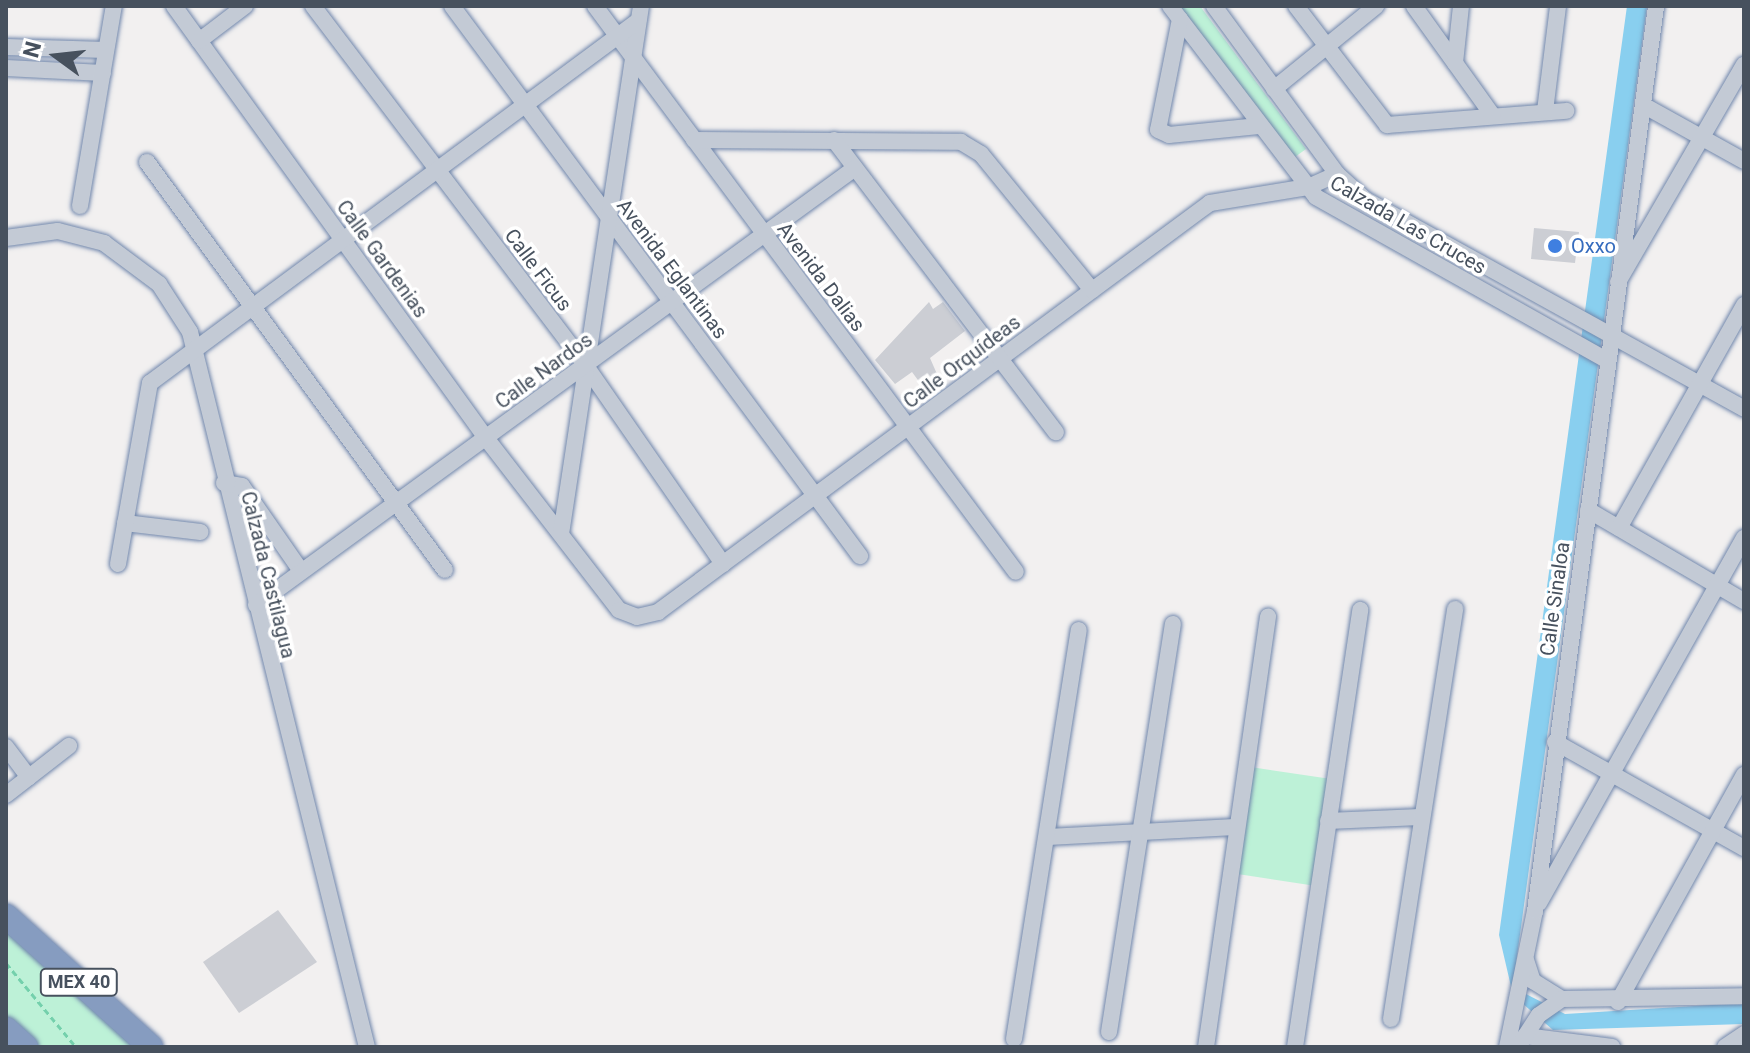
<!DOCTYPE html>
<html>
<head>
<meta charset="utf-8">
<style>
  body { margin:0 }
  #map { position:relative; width:1750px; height:1053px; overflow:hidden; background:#f2f0f0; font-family:Roboto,sans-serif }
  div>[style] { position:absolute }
  .green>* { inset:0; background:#bdf1d7 }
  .water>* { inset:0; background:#89cfef }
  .building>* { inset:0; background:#ccced4 }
  .path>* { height:3px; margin-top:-1.5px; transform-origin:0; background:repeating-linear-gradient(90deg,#74d0ac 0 6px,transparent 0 10px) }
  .roads { filter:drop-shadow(0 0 2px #7187ac) drop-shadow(0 0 2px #7187ac) }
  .minor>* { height:16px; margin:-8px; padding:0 8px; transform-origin:8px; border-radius:8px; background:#c3cad5 }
  .highway>* { height:24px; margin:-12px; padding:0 12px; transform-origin:12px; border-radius:12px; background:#869cc0 }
  .dots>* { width:22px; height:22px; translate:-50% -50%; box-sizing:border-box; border:4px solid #fff; border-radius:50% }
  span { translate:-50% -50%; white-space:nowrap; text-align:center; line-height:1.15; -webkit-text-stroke:7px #fff; paint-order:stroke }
  .shield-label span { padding:2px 6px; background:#fff; border:2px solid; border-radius:6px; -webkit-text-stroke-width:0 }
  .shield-label { font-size:18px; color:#47515e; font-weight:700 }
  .street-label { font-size:20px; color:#47515e }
  .shop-label { font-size:20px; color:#366cbe }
  .left { translate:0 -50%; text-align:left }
  .frame { position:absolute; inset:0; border:8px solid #47515e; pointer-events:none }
  .north { position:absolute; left:16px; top:16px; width:80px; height:80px; -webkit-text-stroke:6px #fff; paint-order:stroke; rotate:285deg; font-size:22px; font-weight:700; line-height:32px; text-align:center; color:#47515e }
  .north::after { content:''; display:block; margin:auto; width:28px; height:36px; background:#47515e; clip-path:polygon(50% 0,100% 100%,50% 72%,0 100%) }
</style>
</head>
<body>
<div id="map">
  <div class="green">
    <i style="clip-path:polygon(1180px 6px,1200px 6px,1306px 149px,1295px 157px)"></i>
    <i style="clip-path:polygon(1244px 766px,1331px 779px,1316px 886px,1231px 873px)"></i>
    <i style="clip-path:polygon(6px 922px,147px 1047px,30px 1047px,6px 1025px)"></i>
  </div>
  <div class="water">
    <i style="clip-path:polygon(1627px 6px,1647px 6px,1515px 971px,1520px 991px,1565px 1014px,1744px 1003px,1744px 1024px,1553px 1030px,1513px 995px,1499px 935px)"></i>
  </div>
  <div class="building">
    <i style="clip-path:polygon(1534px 228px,1579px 232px,1575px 263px,1531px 259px)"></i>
    <i style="clip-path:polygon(929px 302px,933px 309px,943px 302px,965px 331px,930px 358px,940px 381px,926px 391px,912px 372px,895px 384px,875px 360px)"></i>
    <i style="clip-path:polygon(278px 910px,317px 962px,239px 1013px,203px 962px)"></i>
  </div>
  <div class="path">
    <i style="left:6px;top:963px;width:109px;rotate:50.2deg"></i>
  </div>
  <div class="roads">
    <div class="minor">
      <i style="left:174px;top:6px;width:533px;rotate:54.16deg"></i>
      <i style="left:486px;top:438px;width:217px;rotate:52.3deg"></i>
      <i style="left:619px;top:610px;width:19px;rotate:21deg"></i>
      <i style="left:637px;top:617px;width:22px;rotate:-13deg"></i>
      <i style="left:658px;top:612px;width:687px;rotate:-36.54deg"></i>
      <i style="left:1210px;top:203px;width:99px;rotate:-9.3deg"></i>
      <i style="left:1308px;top:187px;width:32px;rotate:-24deg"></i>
      <i style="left:313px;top:6px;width:452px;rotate:52.8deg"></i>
      <i style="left:586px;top:366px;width:241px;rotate:55.3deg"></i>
      <i style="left:452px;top:6px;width:685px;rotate:53.43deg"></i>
      <i style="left:595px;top:6px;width:705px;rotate:53.36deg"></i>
      <i style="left:1170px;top:6px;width:240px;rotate:52.6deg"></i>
      <i style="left:1316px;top:197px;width:331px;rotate:29.3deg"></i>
      <i style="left:1214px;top:6px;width:208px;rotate:53.8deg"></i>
      <i style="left:1337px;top:174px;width:39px;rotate:42deg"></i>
      <i style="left:1366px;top:200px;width:432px;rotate:28.9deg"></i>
      <i style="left:1296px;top:6px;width:150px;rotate:52.6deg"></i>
      <i style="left:1387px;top:125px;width:180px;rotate:-4.5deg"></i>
      <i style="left:1414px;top:6px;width:135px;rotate:54.3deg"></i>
      <i style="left:1180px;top:19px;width:113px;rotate:101.2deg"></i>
      <i style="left:1158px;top:130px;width:12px;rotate:24deg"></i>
      <i style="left:1169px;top:135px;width:90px;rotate:-5.7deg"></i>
      <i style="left:199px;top:41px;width:58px;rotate:-37.3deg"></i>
      <i style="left:6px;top:47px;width:100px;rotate:1.7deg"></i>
      <i style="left:1455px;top:63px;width:57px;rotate:-84deg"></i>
      <i style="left:6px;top:68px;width:97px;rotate:3deg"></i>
      <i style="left:1274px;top:89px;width:132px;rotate:-39.1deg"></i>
      <i style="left:1643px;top:105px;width:115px;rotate:29deg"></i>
      <i style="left:1545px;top:111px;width:106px;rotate:-82.9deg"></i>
      <i style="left:694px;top:140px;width:267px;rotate:0.4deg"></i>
      <i style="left:961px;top:142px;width:23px;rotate:31deg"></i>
      <i style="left:981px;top:154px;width:176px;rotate:50.8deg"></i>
      <i style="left:834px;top:140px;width:367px;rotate:52.8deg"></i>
      <i style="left:147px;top:162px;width:505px;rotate:53.86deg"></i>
      <i style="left:80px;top:206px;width:203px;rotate:-80.4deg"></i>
      <i style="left:6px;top:238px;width:52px;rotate:-7.7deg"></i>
      <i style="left:58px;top:231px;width:48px;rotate:14.6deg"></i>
      <i style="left:104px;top:243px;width:69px;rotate:36.7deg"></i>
      <i style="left:159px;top:284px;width:57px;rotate:57.1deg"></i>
      <i style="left:190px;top:332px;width:737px;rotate:76.1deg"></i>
      <i style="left:1618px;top:282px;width:251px;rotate:-59.9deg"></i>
      <i style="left:224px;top:483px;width:18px;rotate:9deg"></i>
      <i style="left:242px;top:486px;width:103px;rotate:55.2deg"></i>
      <i style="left:1588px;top:510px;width:181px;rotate:30.3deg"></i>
      <i style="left:125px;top:523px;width:76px;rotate:6.8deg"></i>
      <i style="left:1619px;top:528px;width:256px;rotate:-60.7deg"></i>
      <i style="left:561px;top:534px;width:534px;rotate:-81.38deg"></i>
      <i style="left:118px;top:564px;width:184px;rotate:-80deg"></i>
      <i style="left:150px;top:383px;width:608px;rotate:-36.57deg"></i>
      <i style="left:256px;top:605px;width:741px;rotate:-36.11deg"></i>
      <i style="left:1555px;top:742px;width:217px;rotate:29.3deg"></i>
      <i style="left:6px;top:747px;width:38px;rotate:53deg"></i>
      <i style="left:6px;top:795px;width:80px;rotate:-37.9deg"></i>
      <i style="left:1328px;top:821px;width:92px;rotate:-2.5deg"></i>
      <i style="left:1048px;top:837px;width:187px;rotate:-3.1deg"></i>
      <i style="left:1539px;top:903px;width:419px;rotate:-60.7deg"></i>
      <i style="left:1526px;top:960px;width:22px;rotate:72deg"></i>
      <i style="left:1533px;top:981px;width:34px;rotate:32deg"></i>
      <i style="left:1562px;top:999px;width:182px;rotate:-0.9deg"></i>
      <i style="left:1618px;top:1002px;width:260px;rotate:-61deg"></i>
      <i style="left:1391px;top:1019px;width:415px;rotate:-81.1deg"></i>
      <i style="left:1109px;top:1032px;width:413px;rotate:-81.1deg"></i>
      <i style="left:1525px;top:1036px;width:88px;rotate:7.2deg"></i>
      <i style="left:1014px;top:1039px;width:414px;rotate:-81deg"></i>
      <i style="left:1206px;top:1047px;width:435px;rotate:-81.8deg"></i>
      <i style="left:1295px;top:1047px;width:442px;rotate:-81.5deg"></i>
      <i style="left:1507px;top:1047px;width:139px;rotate:-78.4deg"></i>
      <i style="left:1535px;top:911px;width:913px;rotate:-82.38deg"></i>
      <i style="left:1518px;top:1047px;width:38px;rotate:-57deg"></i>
      <i style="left:1539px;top:1015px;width:28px;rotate:-35deg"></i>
      <i style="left:1725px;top:1047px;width:23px;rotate:-34deg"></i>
    </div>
    <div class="highway">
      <i style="left:6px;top:916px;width:195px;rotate:42.1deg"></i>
      <i style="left:6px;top:1029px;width:27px;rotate:42deg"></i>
    </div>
  </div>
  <div class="dots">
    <i style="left:1555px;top:246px;background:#3f7fe0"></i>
  </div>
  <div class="shield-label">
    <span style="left:79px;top:982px">MEX 40</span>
  </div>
  <div class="street-label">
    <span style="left:1408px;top:225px;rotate:30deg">Calzada Las Cruces</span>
    <span style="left:382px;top:259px;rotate:54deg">Calle Gardenias</span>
    <span style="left:672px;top:269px;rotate:53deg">Avenida Eglantinas</span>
    <span style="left:538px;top:270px;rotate:53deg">Calle Ficus</span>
    <span style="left:821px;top:277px;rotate:53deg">Avenida Dalias</span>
    <span style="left:962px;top:362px;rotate:-37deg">Calle Orquídeas</span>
    <span style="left:544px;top:371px;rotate:-36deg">Calle Nardos</span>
    <span style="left:268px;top:575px;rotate:76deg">Calzada Castilagua</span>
    <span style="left:1555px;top:599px;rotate:-82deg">Calle Sinaloa</span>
  </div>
  <div class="shop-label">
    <span class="left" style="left:1571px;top:246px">Oxxo</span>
  </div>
  <div class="frame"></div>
  <div class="north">N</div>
</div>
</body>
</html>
